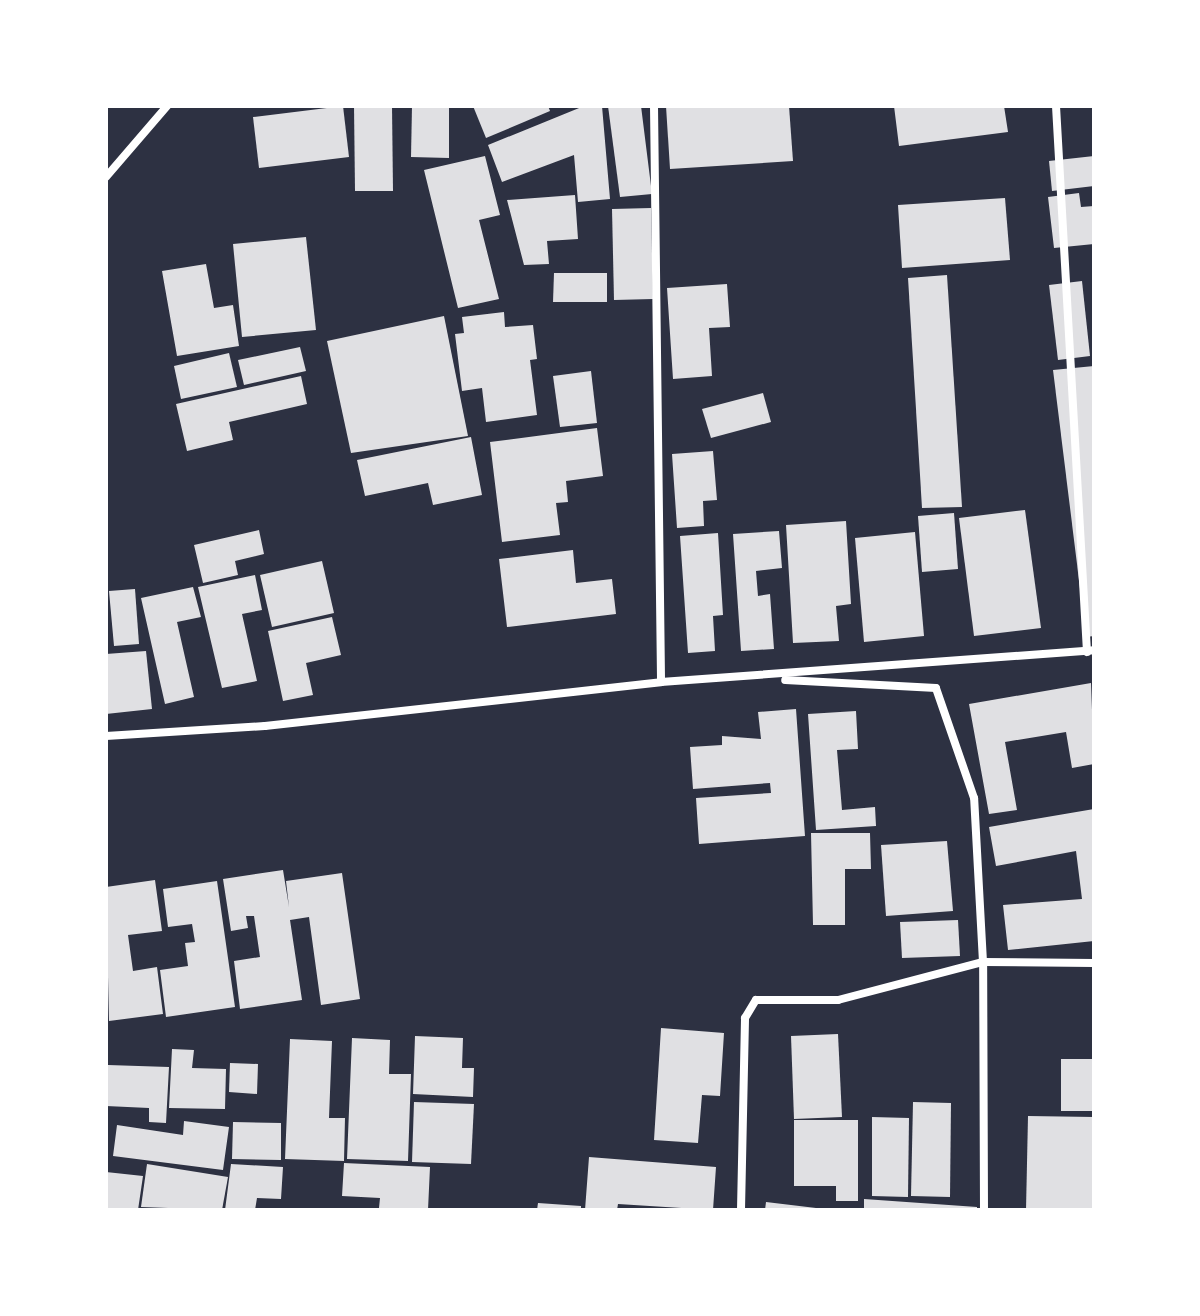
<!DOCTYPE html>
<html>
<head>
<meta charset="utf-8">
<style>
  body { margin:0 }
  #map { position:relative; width:1200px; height:1316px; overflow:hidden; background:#2d3142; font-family:"Archivo Narrow",sans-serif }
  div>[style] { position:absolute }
  .building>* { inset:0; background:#e0e0e3 }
  .minor>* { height:8px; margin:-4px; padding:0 4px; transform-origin:4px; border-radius:4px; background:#fff }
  span { translate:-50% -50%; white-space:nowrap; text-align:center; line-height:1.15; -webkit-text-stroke:6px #fff; paint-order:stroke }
  .frame { position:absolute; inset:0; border:108px solid #fff; pointer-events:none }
</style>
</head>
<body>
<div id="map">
  <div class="building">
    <i style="clip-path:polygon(343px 106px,349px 157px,259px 168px,253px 117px)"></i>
    <i style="clip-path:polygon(354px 106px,392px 106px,393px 191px,355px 191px)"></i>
    <i style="clip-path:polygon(412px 106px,449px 106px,449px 158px,411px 157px)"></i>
    <i style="clip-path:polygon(473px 106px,548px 106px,550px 111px,486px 138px)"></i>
    <i style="clip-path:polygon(584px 106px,602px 106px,610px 199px,578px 202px,574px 155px,502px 182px,488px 145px)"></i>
    <i style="clip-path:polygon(608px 106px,641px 106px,652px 194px,620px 197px)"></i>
    <i style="clip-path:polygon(666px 106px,789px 106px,793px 161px,670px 169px)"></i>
    <i style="clip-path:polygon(894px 106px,1004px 106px,1008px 132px,899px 146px)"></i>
    <i style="clip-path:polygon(485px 156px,500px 215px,479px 220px,499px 299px,458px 308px,424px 170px)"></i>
    <i style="clip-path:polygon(1094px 156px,1094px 186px,1052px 191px,1049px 161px)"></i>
    <i style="clip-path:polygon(1079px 193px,1081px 207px,1094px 206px,1094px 244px,1054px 248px,1048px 197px)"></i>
    <i style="clip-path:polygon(575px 195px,578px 239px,547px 241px,549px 264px,524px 265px,507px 200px)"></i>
    <i style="clip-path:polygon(1005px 198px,1010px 260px,902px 268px,898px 205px)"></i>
    <i style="clip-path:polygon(651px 208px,653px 299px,614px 300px,612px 209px)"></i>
    <i style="clip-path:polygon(306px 237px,316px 330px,242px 337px,233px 244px)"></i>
    <i style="clip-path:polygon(206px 264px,214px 308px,233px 305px,239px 346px,177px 356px,162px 271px)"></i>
    <i style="clip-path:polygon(554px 273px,607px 273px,607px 302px,553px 302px)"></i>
    <i style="clip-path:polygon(947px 275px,962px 507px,922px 508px,908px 278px)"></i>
    <i style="clip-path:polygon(1082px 281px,1090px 356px,1058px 360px,1049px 285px)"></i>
    <i style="clip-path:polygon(727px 284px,730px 327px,709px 328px,712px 376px,673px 379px,667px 288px)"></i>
    <i style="clip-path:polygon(504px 312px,505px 327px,533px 325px,537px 359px,530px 360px,537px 415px,486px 422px,482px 388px,462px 391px,455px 334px,464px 333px,462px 317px)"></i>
    <i style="clip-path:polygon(444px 316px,468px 436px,351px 453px,327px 341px)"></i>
    <i style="clip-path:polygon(300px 347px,306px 371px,244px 385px,238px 360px)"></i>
    <i style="clip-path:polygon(229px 353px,237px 387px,181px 399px,174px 366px)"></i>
    <i style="clip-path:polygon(1094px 366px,1094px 636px,1086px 637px,1053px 370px)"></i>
    <i style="clip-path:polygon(591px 371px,597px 423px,560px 427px,553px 376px)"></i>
    <i style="clip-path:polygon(301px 376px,307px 404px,229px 422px,233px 440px,187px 451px,176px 404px)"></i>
    <i style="clip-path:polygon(763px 393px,771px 422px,711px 438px,702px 409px)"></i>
    <i style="clip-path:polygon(597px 428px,603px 476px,566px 481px,568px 502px,556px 503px,560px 535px,502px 542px,490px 442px)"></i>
    <i style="clip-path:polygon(471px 437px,482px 495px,433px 505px,428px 483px,365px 496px,357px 460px)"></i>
    <i style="clip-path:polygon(713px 451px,717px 500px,703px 501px,704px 526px,677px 528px,672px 454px)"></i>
    <i style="clip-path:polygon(1025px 510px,1041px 628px,974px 636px,959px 518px)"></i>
    <i style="clip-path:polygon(954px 513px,958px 569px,922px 572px,918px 516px)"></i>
    <i style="clip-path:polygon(846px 521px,851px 604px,836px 606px,839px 641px,793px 643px,786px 525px)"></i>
    <i style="clip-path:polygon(259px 530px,264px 554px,235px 561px,238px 575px,203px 583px,194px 545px)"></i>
    <i style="clip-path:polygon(779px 531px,782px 568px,756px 571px,758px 596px,770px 594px,774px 649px,741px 651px,733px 534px)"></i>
    <i style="clip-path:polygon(915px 532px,924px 636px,864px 642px,855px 538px)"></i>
    <i style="clip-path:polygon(718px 533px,723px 615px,713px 616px,715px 651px,688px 653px,680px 536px)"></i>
    <i style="clip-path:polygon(573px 550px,576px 583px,612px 579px,616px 614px,507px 627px,499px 559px)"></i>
    <i style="clip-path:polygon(322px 561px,334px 613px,272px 627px,260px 575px)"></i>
    <i style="clip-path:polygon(255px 575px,262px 610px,242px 614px,257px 681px,222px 688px,198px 587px)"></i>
    <i style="clip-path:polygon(193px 587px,201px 617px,177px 622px,194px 697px,165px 704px,141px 598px)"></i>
    <i style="clip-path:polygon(135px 589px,139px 644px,114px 646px,109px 591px)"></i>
    <i style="clip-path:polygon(332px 617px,341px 655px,306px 663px,313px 695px,283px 701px,268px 631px)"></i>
    <i style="clip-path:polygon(146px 651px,152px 709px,106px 714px,106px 654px)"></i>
    <i style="clip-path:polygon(1091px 683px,1094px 764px,1072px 768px,1066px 732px,1005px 742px,1017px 810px,989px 814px,969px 704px)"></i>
    <i style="clip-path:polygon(796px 709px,805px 836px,699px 844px,696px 798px,771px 793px,770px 783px,693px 789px,690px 747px,722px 745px,722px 736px,761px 739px,758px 712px)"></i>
    <i style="clip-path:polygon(856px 711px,858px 749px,837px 750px,842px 810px,875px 807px,876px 826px,816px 830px,808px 714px)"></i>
    <i style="clip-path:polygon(1094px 809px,1094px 941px,1008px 950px,1003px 905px,1082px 899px,1076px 851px,996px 866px,989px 827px)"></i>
    <i style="clip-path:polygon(811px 833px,870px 833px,871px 869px,845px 869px,845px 925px,813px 925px)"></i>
    <i style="clip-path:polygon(947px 841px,953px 911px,886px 916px,881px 845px)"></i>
    <i style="clip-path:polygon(283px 870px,289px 907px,286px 881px,342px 873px,360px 999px,321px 1005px,309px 917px,290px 920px,302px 1000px,240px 1009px,234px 961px,260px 957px,254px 916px,246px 916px,248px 928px,231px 931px,223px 879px)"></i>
    <i style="clip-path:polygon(155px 880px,162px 931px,128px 935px,133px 971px,157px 967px,163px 1014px,109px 1021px,106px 887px)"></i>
    <i style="clip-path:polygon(217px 881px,235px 1007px,166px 1017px,160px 970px,188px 966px,185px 943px,195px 942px,192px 924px,168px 927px,163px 889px)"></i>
    <i style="clip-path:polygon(958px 920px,960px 956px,902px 958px,900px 922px)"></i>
    <i style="clip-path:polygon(661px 1028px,724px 1033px,720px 1096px,702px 1095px,698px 1143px,654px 1140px)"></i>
    <i style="clip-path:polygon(838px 1034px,842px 1117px,794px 1119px,791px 1036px)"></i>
    <i style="clip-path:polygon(415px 1036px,463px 1038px,462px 1068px,474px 1068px,473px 1097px,413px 1094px)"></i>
    <i style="clip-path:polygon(352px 1038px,390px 1040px,389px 1074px,411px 1074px,408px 1161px,347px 1159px)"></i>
    <i style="clip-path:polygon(290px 1039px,332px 1041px,329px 1118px,345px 1118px,344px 1161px,285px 1159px)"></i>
    <i style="clip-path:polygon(172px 1049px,194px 1050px,192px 1068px,226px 1069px,225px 1109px,169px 1108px)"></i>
    <i style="clip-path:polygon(1061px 1059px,1094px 1059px,1094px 1111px,1061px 1111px)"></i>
    <i style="clip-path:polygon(230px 1063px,258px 1064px,257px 1094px,229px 1092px)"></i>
    <i style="clip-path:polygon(108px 1065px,169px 1067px,166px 1123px,149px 1122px,149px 1108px,106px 1106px)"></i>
    <i style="clip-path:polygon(414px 1102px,474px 1104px,471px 1164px,412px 1162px)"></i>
    <i style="clip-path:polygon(913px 1102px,951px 1103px,950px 1197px,911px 1196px)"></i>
    <i style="clip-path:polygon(1028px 1116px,1094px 1117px,1094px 1210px,1026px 1210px)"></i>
    <i style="clip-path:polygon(872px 1117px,909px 1118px,908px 1197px,872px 1196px)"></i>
    <i style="clip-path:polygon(794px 1120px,858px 1120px,858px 1201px,836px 1201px,836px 1186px,794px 1186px)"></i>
    <i style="clip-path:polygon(184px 1121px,229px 1127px,223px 1170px,113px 1156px,117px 1125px,183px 1135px)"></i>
    <i style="clip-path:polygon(233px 1122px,281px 1123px,281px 1160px,232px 1159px)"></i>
    <i style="clip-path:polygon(589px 1157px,716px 1167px,713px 1210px,618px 1204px,617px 1210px,585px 1210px)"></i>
    <i style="clip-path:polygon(344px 1163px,430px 1167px,428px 1210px,379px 1208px,380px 1198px,342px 1196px)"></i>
    <i style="clip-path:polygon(147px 1164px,228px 1177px,222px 1210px,141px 1207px)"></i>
    <i style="clip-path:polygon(231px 1164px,283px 1167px,281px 1199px,257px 1198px,255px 1210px,225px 1210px)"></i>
    <i style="clip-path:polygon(106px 1172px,143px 1176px,138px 1210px,106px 1210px)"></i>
    <i style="clip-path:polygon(864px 1199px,977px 1207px,977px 1210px,864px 1210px)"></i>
    <i style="clip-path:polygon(766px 1202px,816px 1208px,816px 1210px,765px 1210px)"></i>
    <i style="clip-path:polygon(538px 1203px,581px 1206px,581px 1210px,537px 1210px)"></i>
  </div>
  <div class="minor">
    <i style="left:654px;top:106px;width:576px;rotate:89.3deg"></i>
    <i style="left:1056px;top:106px;width:547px;rotate:86.75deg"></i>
    <i style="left:106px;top:177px;width:94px;rotate:-49.3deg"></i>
    <i style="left:106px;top:736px;width:159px;rotate:-3.6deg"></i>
    <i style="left:265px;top:726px;width:398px;rotate:-6.3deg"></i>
    <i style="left:661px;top:682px;width:434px;rotate:-4.2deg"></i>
    <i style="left:741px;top:1210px;width:192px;rotate:-88.8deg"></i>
    <i style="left:745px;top:1018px;width:21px;rotate:-59deg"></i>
    <i style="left:756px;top:1000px;width:82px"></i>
    <i style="left:838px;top:1000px;width:150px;rotate:-14.7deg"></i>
    <i style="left:983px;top:962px;width:164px;rotate:-93.1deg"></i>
    <i style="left:974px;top:798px;width:116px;rotate:-109.1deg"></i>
    <i style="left:936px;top:688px;width:151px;rotate:-177deg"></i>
    <i style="left:984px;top:1210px;width:248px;rotate:-90.2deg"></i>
    <i style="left:983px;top:962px;width:111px;rotate:0.5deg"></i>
  </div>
  <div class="frame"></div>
</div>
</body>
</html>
